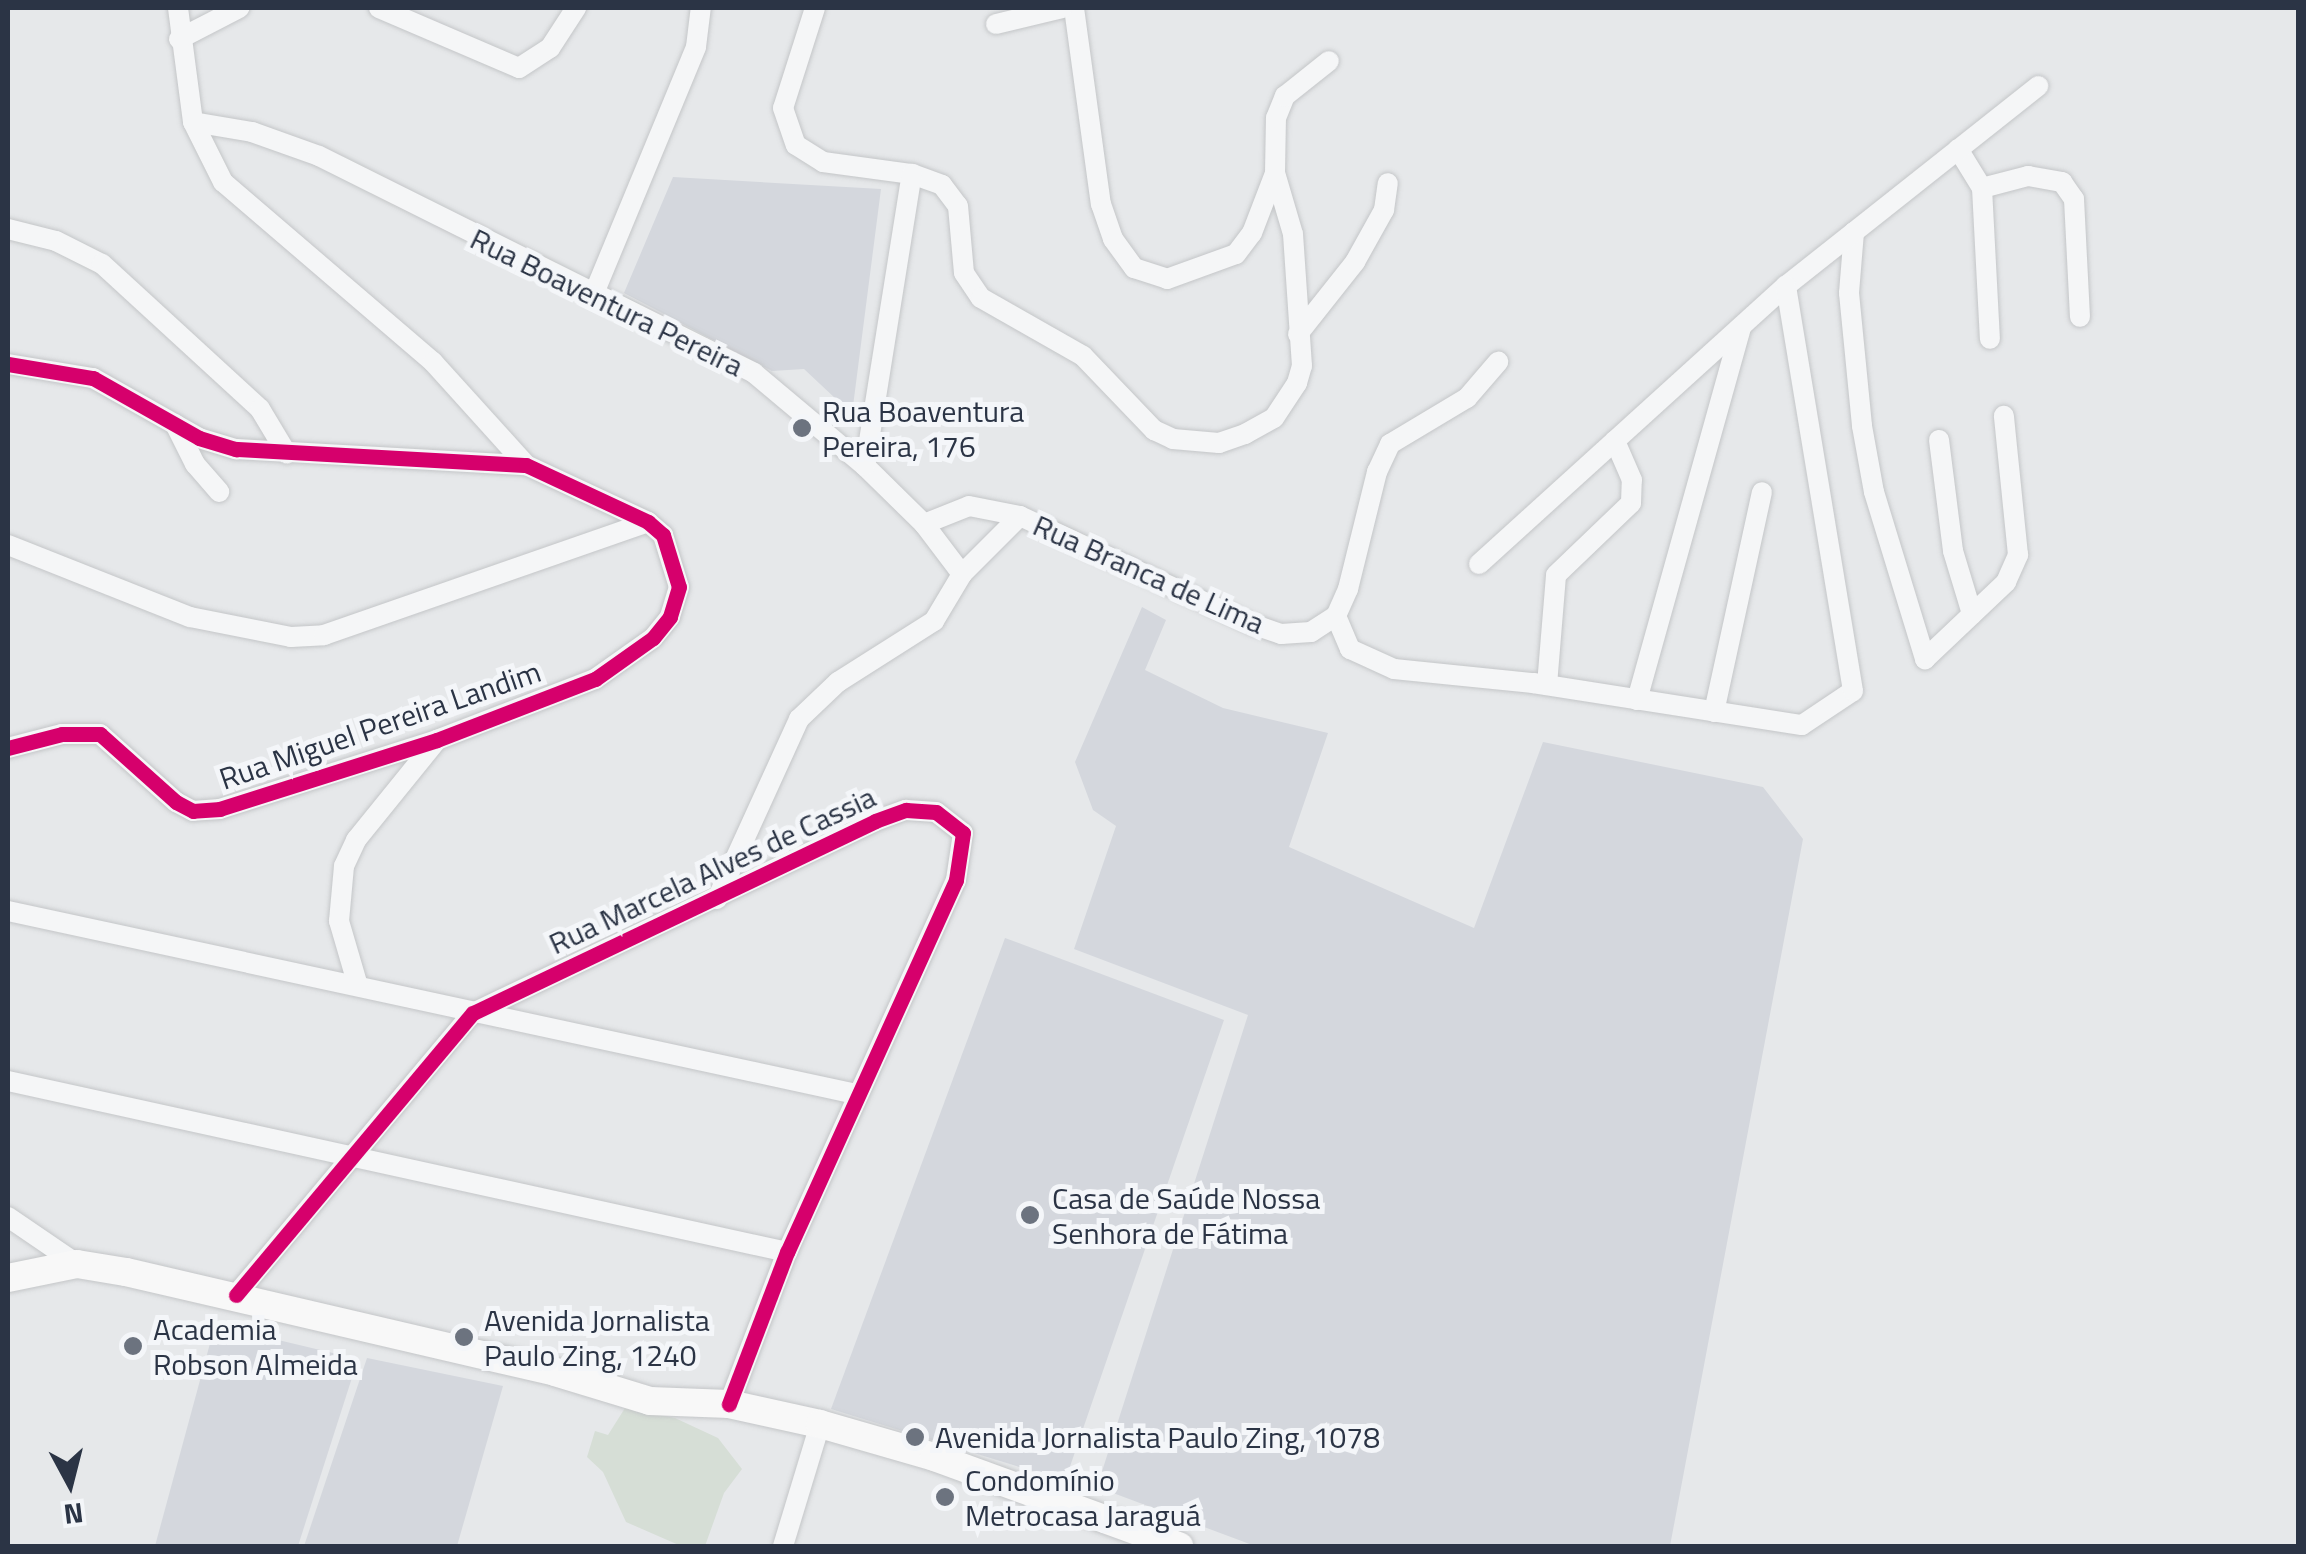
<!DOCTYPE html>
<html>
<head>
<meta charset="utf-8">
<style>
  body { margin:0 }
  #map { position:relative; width:2306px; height:1554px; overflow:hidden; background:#e6e8ea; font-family:"Titillium Web",sans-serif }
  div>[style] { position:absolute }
  .built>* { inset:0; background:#d4d7dd }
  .green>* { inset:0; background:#d6ded6 }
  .roads { filter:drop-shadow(0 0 2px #c4c6c8) drop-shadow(0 0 2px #c4c6c8) }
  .minor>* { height:20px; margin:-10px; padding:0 10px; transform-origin:10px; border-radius:10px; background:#f5f6f7 }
  .secondary>* { height:28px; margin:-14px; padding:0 14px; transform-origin:14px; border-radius:14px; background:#f8f8f8 }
  .cycleway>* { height:15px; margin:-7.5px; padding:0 7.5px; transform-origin:7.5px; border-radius:7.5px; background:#d6006c }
  .dots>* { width:28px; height:28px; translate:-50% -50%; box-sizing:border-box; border:5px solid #f4f6f9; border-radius:50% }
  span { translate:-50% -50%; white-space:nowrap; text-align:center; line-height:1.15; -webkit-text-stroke:10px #f4f6f9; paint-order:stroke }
  .street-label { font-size:30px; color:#2b3445 }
  .poi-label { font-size:30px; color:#2b3445 }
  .left { translate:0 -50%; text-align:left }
  .frame { position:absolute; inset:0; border:10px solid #2b3445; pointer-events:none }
  .north { position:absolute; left:20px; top:1434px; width:100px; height:100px; -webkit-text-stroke:8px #f4f6f9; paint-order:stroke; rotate:173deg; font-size:28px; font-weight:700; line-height:40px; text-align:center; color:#2b3445 }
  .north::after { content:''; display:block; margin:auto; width:35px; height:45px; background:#2b3445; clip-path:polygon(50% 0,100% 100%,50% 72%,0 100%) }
</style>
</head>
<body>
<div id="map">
  <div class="built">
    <i style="clip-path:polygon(673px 177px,881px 189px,852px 414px,804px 369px,772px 371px,624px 293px)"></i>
    <i style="clip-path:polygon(1142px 607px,1166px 620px,1145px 670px,1223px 708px,1328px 733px,1289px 847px,1474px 928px,1543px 742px,1763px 787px,1803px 839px,1670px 1546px,1255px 1546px,1097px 1487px,1248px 1015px,1074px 949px,1116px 826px,1093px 810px,1075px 762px)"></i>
    <i style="clip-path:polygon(1005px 938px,1224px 1020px,1065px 1481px,831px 1409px)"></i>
    <i style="clip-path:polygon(215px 1325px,358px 1359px,298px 1546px,155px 1546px)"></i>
    <i style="clip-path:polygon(367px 1358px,503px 1386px,457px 1546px,304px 1546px)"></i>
  </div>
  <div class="green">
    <i style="clip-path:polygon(625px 1408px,675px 1418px,718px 1438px,742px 1469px,724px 1493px,705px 1546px,681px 1546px,626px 1522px,603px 1472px,587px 1457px,595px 1431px,608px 1435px)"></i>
  </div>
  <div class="roads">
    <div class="minor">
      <i style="left:178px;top:8px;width:115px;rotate:82.5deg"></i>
      <i style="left:193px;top:122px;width:67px;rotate:63.4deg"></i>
      <i style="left:223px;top:182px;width:277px;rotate:40.6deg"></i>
      <i style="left:433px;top:362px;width:139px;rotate:47.9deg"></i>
      <i style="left:379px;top:8px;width:152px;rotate:23.2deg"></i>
      <i style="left:519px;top:68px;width:37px;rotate:-33deg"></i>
      <i style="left:550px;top:48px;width:48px;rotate:-57deg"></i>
      <i style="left:815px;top:8px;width:105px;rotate:107.7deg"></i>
      <i style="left:783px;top:108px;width:39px;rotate:71deg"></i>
      <i style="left:796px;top:145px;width:32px;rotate:32deg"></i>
      <i style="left:823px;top:162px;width:90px;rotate:7.7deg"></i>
      <i style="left:912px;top:174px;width:32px;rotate:20deg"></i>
      <i style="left:942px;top:185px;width:26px;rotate:53deg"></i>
      <i style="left:958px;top:206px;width:67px;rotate:84.9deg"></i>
      <i style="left:964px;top:273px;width:30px;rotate:56deg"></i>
      <i style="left:981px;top:298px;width:117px;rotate:29.6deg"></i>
      <i style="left:1083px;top:356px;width:103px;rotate:46.2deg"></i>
      <i style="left:1154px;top:430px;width:21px;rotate:25deg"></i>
      <i style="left:1173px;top:439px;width:46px;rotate:5deg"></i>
      <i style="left:1219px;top:443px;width:28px;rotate:-19deg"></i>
      <i style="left:1245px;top:434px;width:33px;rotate:-29deg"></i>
      <i style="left:1274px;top:418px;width:42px;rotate:-56.7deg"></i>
      <i style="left:1297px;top:383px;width:18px;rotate:-74deg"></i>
      <i style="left:1302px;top:366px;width:132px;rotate:-93.9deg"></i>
      <i style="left:1293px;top:234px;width:64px;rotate:-106.4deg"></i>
      <i style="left:1074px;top:8px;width:198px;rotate:82.2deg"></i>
      <i style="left:1101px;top:204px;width:37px;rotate:71deg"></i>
      <i style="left:1113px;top:239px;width:36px;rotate:54deg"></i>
      <i style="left:1134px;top:268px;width:35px;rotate:18deg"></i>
      <i style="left:1167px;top:279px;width:73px;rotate:-19.9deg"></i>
      <i style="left:1236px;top:254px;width:26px;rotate:-53deg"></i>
      <i style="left:1252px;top:233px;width:64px;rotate:-69deg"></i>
      <i style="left:1275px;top:173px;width:55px;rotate:-89deg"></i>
      <i style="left:1276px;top:118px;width:24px;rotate:-68deg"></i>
      <i style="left:1285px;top:96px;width:56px;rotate:-38.5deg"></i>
      <i style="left:996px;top:24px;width:68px;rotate:-13.6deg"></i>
      <i style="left:179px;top:39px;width:68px;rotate:-27.3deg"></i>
      <i style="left:193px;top:122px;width:60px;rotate:9.6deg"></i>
      <i style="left:252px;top:132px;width:71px;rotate:19.7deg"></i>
      <i style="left:319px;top:156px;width:486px;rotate:26.5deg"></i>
      <i style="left:754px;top:373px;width:145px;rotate:40deg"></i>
      <i style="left:865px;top:466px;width:83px;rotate:44.5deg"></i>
      <i style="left:924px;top:524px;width:63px;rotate:52.8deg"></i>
      <i style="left:1958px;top:149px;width:46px;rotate:58.4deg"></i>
      <i style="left:1982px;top:188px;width:151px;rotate:87deg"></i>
      <i style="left:1982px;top:188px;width:48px;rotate:-14.6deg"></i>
      <i style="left:2028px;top:176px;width:35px;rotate:10deg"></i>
      <i style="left:2062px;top:182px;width:21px;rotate:55deg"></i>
      <i style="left:2074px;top:199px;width:118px;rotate:87.1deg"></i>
      <i style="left:8px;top:229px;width:49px;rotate:14deg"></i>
      <i style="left:56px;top:241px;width:51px;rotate:26.6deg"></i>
      <i style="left:102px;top:264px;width:214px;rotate:42.5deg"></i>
      <i style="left:260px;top:409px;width:52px;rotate:59deg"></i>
      <i style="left:1854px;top:232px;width:61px;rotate:94.7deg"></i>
      <i style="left:1849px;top:293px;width:134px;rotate:84.4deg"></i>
      <i style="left:1862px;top:426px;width:67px;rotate:79.7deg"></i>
      <i style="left:1874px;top:492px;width:175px;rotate:73deg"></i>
      <i style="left:1925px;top:659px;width:112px;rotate:-43.5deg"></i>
      <i style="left:2006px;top:582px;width:30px;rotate:-66deg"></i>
      <i style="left:2018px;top:555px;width:140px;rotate:-95.8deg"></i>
      <i style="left:595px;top:291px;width:264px;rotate:-67.5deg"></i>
      <i style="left:696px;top:47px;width:39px;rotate:-83deg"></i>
      <i style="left:1298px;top:334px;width:92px;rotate:-51.6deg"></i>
      <i style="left:1355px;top:262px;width:60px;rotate:-60.9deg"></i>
      <i style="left:1384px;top:210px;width:27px;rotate:-82deg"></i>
      <i style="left:8px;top:364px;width:86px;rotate:9.4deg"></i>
      <i style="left:93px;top:378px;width:122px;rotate:29.5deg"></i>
      <i style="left:199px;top:438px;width:39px;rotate:17deg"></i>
      <i style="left:236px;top:449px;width:290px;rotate:3.2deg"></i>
      <i style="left:526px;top:465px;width:135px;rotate:25deg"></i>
      <i style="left:648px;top:522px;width:20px;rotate:41deg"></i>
      <i style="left:663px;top:535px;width:54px;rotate:72.9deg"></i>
      <i style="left:679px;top:587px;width:31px;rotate:107deg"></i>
      <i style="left:670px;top:617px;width:27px;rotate:129deg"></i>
      <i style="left:653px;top:638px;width:71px;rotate:144.7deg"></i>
      <i style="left:595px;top:679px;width:169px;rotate:158.9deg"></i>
      <i style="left:437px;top:740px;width:228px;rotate:162.4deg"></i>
      <i style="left:220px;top:809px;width:27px;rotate:176deg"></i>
      <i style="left:193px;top:811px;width:19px;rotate:-152deg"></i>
      <i style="left:176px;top:802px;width:102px;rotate:-138.2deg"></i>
      <i style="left:100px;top:734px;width:38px;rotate:180deg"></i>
      <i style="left:62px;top:734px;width:56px;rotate:165.5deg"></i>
      <i style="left:175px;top:424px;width:45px;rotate:63.4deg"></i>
      <i style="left:195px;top:464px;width:37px;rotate:49deg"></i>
      <i style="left:1939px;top:440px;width:112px;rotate:82.8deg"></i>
      <i style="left:1953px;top:551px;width:66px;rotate:73.2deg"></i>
      <i style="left:865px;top:466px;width:296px;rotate:-80.9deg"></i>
      <i style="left:924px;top:524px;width:48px;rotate:-21.8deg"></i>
      <i style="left:969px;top:506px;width:52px;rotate:11.1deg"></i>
      <i style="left:8px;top:545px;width:196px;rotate:21.6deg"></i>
      <i style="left:190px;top:617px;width:103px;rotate:11.2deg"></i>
      <i style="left:291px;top:637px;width:33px;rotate:-3deg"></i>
      <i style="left:324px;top:635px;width:343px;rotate:-19.2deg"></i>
      <i style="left:1479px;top:564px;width:414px;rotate:-42.2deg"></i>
      <i style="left:1786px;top:286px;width:322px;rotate:-38.4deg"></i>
      <i style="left:1336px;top:616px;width:36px;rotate:67deg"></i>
      <i style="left:1350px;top:649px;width:48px;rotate:24.4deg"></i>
      <i style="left:1394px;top:669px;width:140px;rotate:5.8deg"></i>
      <i style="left:1533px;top:683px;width:272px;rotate:8.9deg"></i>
      <i style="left:1802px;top:725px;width:61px;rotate:-33.7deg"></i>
      <i style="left:1853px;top:691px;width:411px;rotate:-99.4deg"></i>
      <i style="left:1547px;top:685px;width:110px;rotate:-85.3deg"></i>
      <i style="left:1556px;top:575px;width:104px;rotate:-43.8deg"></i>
      <i style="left:1631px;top:503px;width:23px;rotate:-88deg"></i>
      <i style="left:1632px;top:480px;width:43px;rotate:-113.6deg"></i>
      <i style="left:1637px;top:700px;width:386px;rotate:-74.4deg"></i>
      <i style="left:1714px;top:712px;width:225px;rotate:-77.7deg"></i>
      <i style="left:717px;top:899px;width:198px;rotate:-65.5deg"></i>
      <i style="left:799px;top:719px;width:54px;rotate:-43.5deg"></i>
      <i style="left:838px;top:682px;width:114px;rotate:-32.4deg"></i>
      <i style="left:934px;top:621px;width:55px;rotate:-59.2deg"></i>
      <i style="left:962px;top:574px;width:82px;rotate:-45deg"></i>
      <i style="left:1020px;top:516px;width:256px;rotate:25deg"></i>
      <i style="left:1252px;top:624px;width:31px;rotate:19deg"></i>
      <i style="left:1281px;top:634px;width:30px;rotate:-4deg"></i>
      <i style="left:1311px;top:632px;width:30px;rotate:-33deg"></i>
      <i style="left:1336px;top:616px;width:30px;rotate:-66deg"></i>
      <i style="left:1348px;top:589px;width:121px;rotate:-76.1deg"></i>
      <i style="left:1377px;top:472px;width:31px;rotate:-65deg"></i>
      <i style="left:1390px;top:444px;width:90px;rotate:-30.9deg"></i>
      <i style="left:1467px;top:398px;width:48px;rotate:-49.3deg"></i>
      <i style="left:8px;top:911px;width:868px;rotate:12.18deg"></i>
      <i style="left:358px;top:986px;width:68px;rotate:-106.3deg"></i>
      <i style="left:339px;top:921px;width:55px;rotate:-84.8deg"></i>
      <i style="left:344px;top:866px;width:29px;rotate:-65deg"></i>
      <i style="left:356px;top:840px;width:129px;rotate:-51deg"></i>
      <i style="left:8px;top:1081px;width:798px;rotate:12.38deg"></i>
      <i style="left:8px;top:1217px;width:83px;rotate:34.3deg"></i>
      <i style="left:236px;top:1295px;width:368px;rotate:-50deg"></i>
      <i style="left:473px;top:1013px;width:445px;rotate:-25.5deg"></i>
      <i style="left:875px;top:821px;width:33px;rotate:-20deg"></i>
      <i style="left:906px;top:810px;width:30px;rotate:4deg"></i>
      <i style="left:936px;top:812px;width:34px;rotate:38deg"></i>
      <i style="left:963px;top:833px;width:48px;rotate:98.5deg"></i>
      <i style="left:956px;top:880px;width:409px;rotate:114.4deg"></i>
      <i style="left:787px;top:1252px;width:163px;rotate:110.9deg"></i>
      <i style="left:783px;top:1546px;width:127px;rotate:-73.1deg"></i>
    </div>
    <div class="secondary">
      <i style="left:8px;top:1278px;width:70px;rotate:-11.5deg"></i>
      <i style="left:77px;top:1264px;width:50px;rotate:9.3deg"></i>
      <i style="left:126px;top:1272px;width:441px;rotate:13.1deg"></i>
      <i style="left:555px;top:1372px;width:99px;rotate:17deg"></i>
      <i style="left:650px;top:1401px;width:79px;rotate:2.2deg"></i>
      <i style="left:729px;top:1404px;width:93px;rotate:12.4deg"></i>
      <i style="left:820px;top:1424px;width:119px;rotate:16.1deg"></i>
      <i style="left:934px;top:1457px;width:261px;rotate:20deg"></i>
    </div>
  </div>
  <div class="cycleway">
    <i style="left:8px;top:364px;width:86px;rotate:9.4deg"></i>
    <i style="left:93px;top:378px;width:122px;rotate:29.5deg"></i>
    <i style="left:199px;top:438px;width:39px;rotate:17deg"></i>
    <i style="left:236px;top:449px;width:290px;rotate:3.2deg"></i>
    <i style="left:526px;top:465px;width:135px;rotate:25deg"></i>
    <i style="left:648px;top:522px;width:20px;rotate:41deg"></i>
    <i style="left:663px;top:535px;width:54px;rotate:72.9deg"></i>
    <i style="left:679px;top:587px;width:31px;rotate:107deg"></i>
    <i style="left:670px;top:617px;width:27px;rotate:129deg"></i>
    <i style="left:653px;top:638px;width:71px;rotate:144.7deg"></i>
    <i style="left:595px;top:679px;width:169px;rotate:158.9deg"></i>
    <i style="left:437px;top:740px;width:228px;rotate:162.4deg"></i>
    <i style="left:220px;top:809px;width:27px;rotate:176deg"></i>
    <i style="left:193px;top:811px;width:19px;rotate:-152deg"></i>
    <i style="left:176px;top:802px;width:102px;rotate:-138.2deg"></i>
    <i style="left:100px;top:734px;width:38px;rotate:180deg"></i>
    <i style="left:62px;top:734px;width:56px;rotate:165.5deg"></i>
    <i style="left:236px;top:1295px;width:368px;rotate:-50deg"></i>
    <i style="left:473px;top:1013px;width:445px;rotate:-25.5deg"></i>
    <i style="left:875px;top:821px;width:33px;rotate:-20deg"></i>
    <i style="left:906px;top:810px;width:30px;rotate:4deg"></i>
    <i style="left:936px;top:812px;width:34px;rotate:38deg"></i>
    <i style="left:963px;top:833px;width:48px;rotate:98.5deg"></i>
    <i style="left:956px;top:880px;width:409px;rotate:114.4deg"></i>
    <i style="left:787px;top:1252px;width:163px;rotate:110.9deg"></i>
  </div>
  <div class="dots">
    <i style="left:802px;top:428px;background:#6c737f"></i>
    <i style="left:1030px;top:1215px;background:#6c737f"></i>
    <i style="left:464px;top:1337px;background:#6c737f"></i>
    <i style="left:133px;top:1346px;background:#6c737f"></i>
    <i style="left:915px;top:1437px;background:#6c737f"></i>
    <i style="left:945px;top:1497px;background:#6c737f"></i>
  </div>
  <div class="street-label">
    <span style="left:607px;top:302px;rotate:26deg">Rua Boaventura Pereira</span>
    <span style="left:1149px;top:574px;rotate:24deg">Rua Branca de Lima</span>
    <span style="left:380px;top:725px;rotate:-19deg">Rua Miguel Pereira Landim</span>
    <span style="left:712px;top:870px;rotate:-25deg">Rua Marcela Alves de Cassia</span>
  </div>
  <div class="poi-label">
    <span class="left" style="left:822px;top:428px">Rua Boaventura<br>Pereira, 176</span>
    <span class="left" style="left:1052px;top:1215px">Casa de Saúde Nossa<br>Senhora de Fátima</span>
    <span class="left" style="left:484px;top:1337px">Avenida Jornalista<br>Paulo Zing, 1240</span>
    <span class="left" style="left:153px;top:1346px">Academia<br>Robson Almeida</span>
    <span class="left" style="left:935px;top:1437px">Avenida Jornalista Paulo Zing, 1078</span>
    <span class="left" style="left:965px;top:1497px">Condomínio<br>Metrocasa Jaraguá</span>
  </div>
  <div class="frame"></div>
  <div class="north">N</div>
</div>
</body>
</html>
